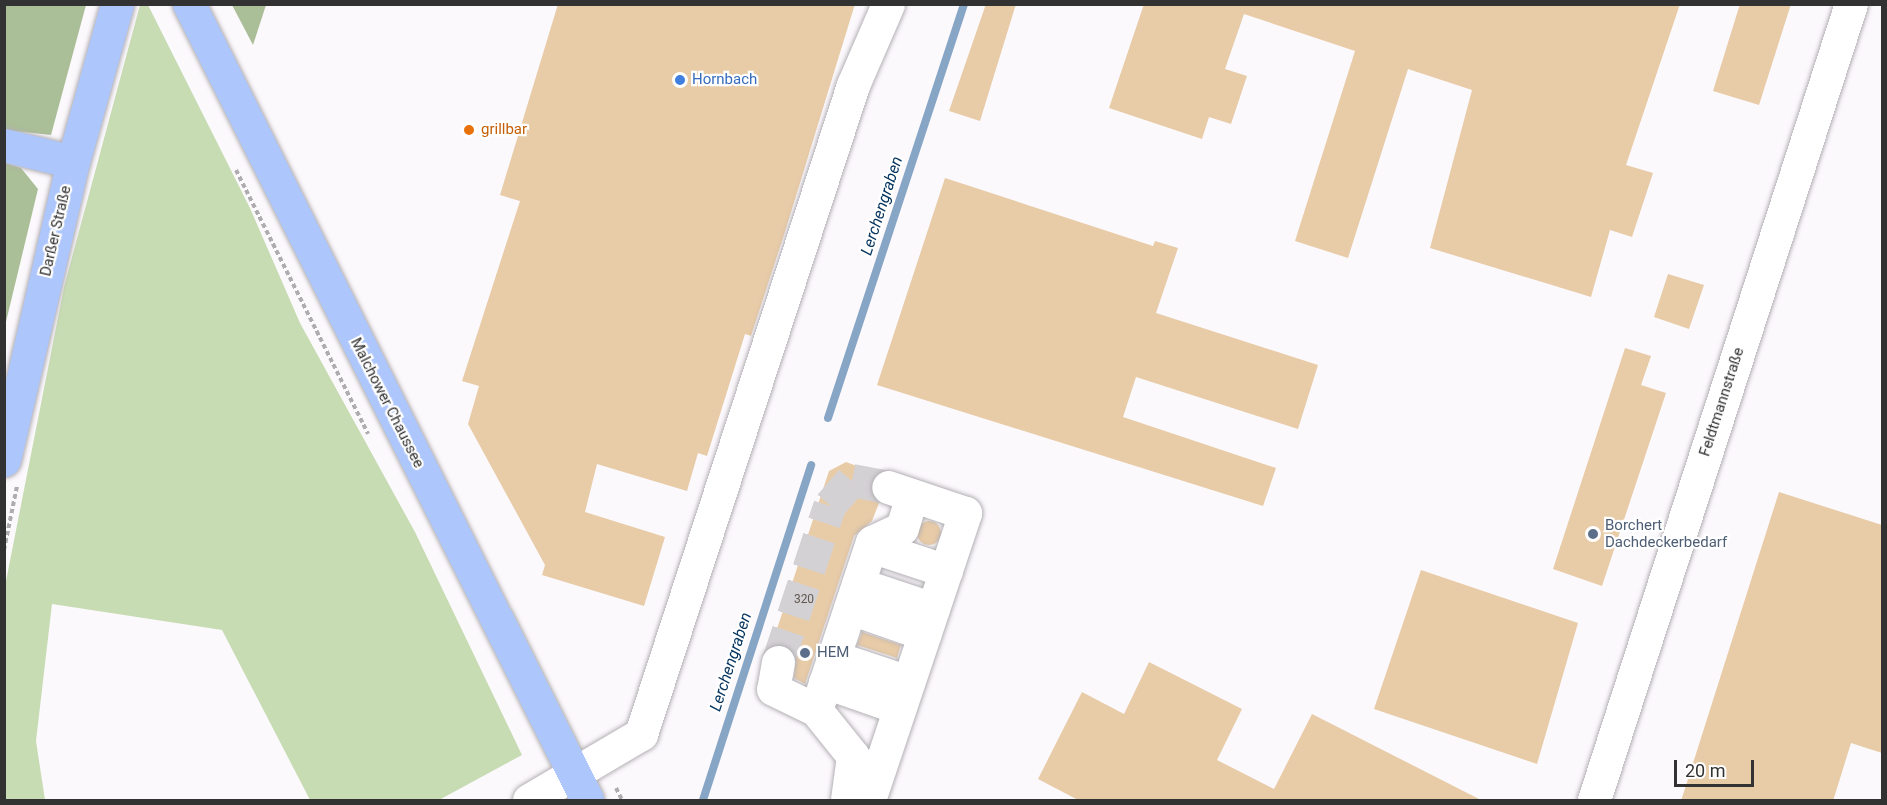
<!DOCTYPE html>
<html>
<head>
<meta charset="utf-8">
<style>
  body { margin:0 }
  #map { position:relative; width:1887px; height:805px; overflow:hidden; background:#fcf9fd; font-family:Roboto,sans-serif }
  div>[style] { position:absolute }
  .green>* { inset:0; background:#c8dcb4 }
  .forest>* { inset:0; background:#aabe97 }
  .stream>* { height:8px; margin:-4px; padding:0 4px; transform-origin:4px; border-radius:4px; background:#87a5c5 }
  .building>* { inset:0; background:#e8cba7 }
  .round { border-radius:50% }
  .minor-tunnel>* { height:33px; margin-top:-16.5px; transform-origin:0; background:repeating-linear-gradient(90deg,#d4d1d5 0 33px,transparent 0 49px) }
  .path>* { height:4px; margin-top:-2px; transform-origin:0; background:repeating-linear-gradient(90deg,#aeacaf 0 4.5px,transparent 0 7.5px) }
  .roads { filter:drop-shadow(0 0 2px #b3b0b4) drop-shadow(0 0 2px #b3b0b4) }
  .minor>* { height:33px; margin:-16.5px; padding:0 16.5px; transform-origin:16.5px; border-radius:16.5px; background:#fff }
  .major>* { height:33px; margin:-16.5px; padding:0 16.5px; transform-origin:16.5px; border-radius:16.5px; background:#adc6fb }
  .dots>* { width:16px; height:16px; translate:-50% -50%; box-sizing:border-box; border:3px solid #fff; border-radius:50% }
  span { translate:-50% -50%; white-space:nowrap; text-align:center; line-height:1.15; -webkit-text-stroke:4.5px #fff; paint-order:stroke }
  .number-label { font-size:12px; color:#605850 }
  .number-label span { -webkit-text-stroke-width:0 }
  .shop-label { font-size:15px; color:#366cbe }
  .left { translate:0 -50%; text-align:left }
  .food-label { font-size:15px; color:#c56008 }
  .street-label { font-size:15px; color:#333233 }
  .service-label { font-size:15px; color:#4e5e75 }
  .water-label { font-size:16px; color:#04335d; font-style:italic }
  .frame { position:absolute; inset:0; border:6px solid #333233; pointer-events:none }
  .scale { position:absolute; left:1674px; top:760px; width:80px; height:27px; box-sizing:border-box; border:3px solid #333233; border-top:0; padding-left:8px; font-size:18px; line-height:21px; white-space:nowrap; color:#333233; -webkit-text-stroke:4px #fff; paint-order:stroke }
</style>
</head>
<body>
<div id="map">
  <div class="green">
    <i style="clip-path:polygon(140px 5px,148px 5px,250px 208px,300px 323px,415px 532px,522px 755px,439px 800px,310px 800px,222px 630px,52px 604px,36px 741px,45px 800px,5px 800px,5px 586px,64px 287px)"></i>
  </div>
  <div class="forest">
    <i style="clip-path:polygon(4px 5px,86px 5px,51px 135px,5px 130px)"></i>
    <i style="clip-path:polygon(232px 5px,266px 5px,253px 45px)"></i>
    <i style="clip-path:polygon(5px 163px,21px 168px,38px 189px,5px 326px)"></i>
  </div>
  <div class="stream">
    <i style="left:828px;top:418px;width:436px;rotate:-71.8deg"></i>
    <i style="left:703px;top:800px;width:352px;rotate:-72.1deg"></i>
  </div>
  <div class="building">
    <i style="clip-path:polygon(558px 4px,855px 4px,784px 235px,751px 336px,745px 334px,707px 456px,698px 453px,687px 491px,597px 464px,585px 512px,665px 537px,644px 606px,542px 575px,545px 565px,468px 424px,479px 386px,462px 381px,520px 201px,500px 195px)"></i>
    <i style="clip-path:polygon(986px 4px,1016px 4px,980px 121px,949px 111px)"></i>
    <i style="clip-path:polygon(1144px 4px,1680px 4px,1626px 165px,1653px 173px,1632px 237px,1610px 230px,1591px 297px,1430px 248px,1472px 90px,1408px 69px,1348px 258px,1295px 241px,1355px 51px,1244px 14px,1225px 69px,1247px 76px,1231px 124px,1209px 117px,1202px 139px,1109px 108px)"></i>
    <i style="clip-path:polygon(1740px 4px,1791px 4px,1759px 105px,1713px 91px)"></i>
    <i style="clip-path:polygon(945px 178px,1153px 246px,1155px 241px,1178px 248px,1156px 313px,1318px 365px,1298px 429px,1136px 377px,1123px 417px,1276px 468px,1263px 506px,877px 385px)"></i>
    <i style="clip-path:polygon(1668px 274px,1704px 285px,1689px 329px,1654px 317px)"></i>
    <i style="clip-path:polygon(1625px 348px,1651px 356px,1641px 385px,1666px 393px,1602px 586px,1553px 569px)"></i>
    <i style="clip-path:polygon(846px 462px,876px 473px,870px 490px,879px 503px,872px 521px,854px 536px,805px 684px,794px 678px,796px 656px,791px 648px,772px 644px,829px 471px)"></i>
    <i style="clip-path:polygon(1779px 492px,1882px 525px,1882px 753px,1851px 743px,1833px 801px,1681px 801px)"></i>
    <i class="round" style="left:917px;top:521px;width:24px;height:24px"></i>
    <i style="clip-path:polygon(1421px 570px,1578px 623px,1537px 764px,1374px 709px)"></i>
    <i style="clip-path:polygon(862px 632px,901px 645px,897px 658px,857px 645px)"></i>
    <i style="clip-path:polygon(1149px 662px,1242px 709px,1217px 760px,1274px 789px,1312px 714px,1483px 801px,1080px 801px,1038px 779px,1082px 692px,1124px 714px)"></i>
  </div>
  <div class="minor-tunnel">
    <i style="left:778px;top:662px;width:165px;rotate:-71.7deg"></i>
    <i style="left:830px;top:505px;width:33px;rotate:-49deg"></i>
    <i style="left:852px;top:480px;width:37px;rotate:11deg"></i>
  </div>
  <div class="path">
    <i style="left:236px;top:170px;width:295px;rotate:63.4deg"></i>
    <i style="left:4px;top:550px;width:65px;rotate:-78.5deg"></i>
    <i style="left:616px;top:788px;width:13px;rotate:63deg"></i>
  </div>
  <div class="roads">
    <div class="minor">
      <i style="left:871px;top:546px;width:79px;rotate:18.4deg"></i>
      <i style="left:858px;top:584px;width:79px;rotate:18.4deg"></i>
      <i style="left:850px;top:608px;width:79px;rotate:19.1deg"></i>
      <i style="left:833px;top:657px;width:79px;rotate:18.4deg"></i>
      <i style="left:778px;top:662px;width:27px;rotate:100deg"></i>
      <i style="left:773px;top:689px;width:48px;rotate:26deg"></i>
      <i style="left:816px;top:710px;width:59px;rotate:51.2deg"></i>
      <i style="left:853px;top:756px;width:44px;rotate:97.8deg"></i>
      <i style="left:825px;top:682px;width:79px;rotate:19.1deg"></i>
      <i style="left:816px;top:710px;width:177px;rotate:-71.6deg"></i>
      <i style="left:872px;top:542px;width:33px;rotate:-25deg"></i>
      <i style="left:902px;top:528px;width:34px;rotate:-73deg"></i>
      <i style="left:529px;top:800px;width:130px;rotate:-30.5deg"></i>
      <i style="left:641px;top:734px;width:683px;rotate:-71.91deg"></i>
      <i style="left:853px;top:85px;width:88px;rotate:-66.6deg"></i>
      <i style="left:869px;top:800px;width:303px;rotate:-71.5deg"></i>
      <i style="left:965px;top:513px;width:81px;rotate:-161.3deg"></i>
      <i style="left:1594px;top:800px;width:836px;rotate:-72.11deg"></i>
    </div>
    <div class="major">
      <i style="left:189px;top:4px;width:890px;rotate:63.43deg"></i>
      <i style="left:4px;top:145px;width:71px;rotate:13.8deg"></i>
      <i style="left:4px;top:460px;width:306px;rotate:-77deg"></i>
      <i style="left:73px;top:162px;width:164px;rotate:-74.4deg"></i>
    </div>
  </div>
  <div class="dots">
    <i style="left:680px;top:80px;background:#3f7fe0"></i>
    <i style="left:469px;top:130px;background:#e8710a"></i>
    <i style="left:1593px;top:534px;background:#5c6f8a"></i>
    <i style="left:805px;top:653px;background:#5c6f8a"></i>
  </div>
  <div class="number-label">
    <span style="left:804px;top:600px">320</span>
  </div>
  <div class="shop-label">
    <span class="left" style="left:692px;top:80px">Hornbach</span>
  </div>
  <div class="food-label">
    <span class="left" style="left:481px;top:130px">grillbar</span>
  </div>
  <div class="street-label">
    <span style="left:56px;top:231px;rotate:-77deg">Darßer Straße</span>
    <span style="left:1722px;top:402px;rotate:-72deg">Feldtmannstraße</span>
    <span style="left:387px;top:403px;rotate:63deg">Malchower Chaussee</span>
  </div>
  <div class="service-label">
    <span class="left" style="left:1605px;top:534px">Borchert<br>Dachdeckerbedarf</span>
    <span class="left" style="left:817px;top:653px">HEM</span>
  </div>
  <div class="water-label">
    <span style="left:882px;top:206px;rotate:-72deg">Lerchengraben</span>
    <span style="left:731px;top:662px;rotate:-72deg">Lerchengraben</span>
  </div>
  <div class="frame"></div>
  <div class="scale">20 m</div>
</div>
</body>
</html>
